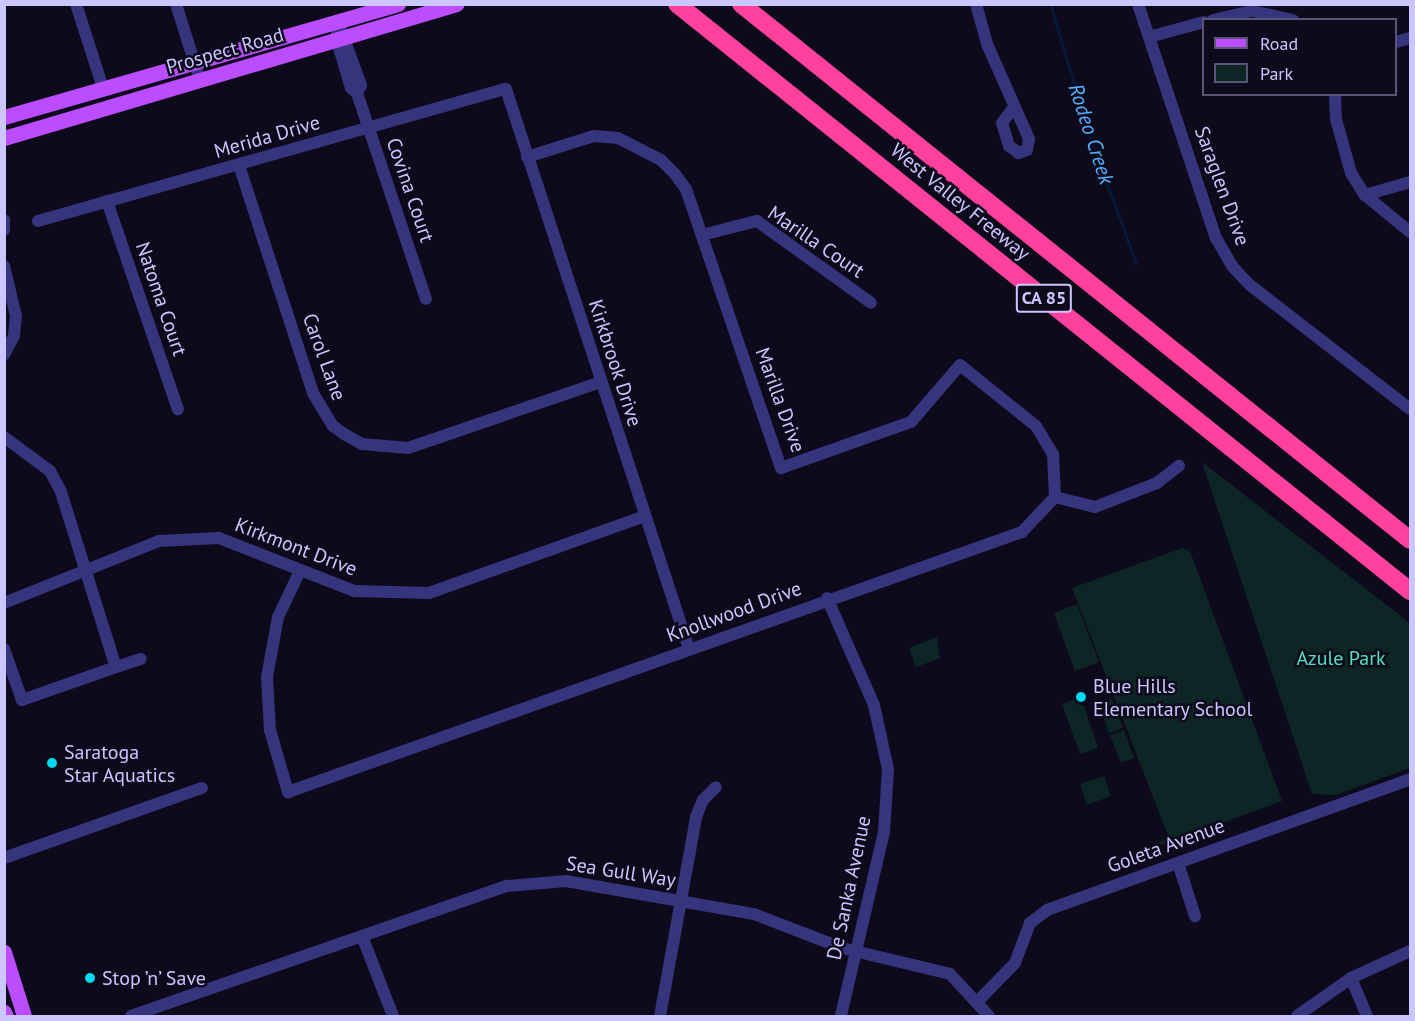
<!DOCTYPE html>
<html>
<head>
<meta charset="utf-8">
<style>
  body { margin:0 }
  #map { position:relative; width:1415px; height:1021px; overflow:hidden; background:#0d0a1c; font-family:"PT Sans",sans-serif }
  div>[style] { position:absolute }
  .green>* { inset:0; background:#0d2625 }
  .stream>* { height:3px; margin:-1.5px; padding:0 1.5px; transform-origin:1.5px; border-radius:1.5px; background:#071939 }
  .minor>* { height:12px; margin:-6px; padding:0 6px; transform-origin:6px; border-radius:6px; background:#36347d }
  .primary>* { height:15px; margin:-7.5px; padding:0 7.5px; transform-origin:7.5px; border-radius:7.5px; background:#bb4dff }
  .motorway>* { height:18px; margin:-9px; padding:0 9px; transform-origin:9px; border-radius:9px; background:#ff419e }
  .dots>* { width:16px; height:16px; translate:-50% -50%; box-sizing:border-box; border:3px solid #0d0a1c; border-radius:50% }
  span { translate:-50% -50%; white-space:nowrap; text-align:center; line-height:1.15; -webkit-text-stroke:5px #0d0a1c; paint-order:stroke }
  .shield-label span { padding:2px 4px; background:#0d0a1c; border:2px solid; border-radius:4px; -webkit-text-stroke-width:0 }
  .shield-label { font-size:18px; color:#ccc6ff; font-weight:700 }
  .street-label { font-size:20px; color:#ccc6ff }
  .park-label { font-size:20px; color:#4fe2bc }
  .poi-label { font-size:20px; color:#ccc6ff }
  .left { translate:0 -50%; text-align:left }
  .water-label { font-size:21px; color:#54b1ff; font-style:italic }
  .frame { position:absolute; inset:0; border:6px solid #ccc6ff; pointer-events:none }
  .legend { position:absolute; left:1202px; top:18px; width:195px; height:78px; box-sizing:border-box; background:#0d0a1c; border:2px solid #595577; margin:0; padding:8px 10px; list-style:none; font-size:18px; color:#ccc6ff }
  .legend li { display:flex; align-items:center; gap:12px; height:30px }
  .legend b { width:30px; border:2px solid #595577 }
</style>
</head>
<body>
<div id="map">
  <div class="green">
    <i style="clip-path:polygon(1202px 462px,1410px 623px,1410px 768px,1336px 795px,1312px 794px)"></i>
    <i style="clip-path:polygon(1182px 548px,1190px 551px,1282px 801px,1161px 845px,1159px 842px,1169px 838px,1072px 588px)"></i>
    <i style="clip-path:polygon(1077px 604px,1099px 662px,1075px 671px,1054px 613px)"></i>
    <i style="clip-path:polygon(937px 637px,940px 658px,916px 667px,909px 648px)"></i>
    <i style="clip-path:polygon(1081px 697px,1098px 748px,1080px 754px,1062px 704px)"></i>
    <i style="clip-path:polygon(1112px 699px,1123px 728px,1109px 733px,1099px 704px)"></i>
    <i style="clip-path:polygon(1124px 730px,1134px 758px,1121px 763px,1110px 735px)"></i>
    <i style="clip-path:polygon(1104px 776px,1111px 796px,1087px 805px,1080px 784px)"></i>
  </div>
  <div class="stream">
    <i style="left:1050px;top:4px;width:145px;rotate:73.2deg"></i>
    <i style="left:1092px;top:143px;width:128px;rotate:69.9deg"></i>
  </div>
  <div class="minor">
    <i style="left:76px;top:4px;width:88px;rotate:72.2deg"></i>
    <i style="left:176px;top:4px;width:80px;rotate:72.5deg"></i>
    <i style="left:976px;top:4px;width:41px;rotate:74.6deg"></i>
    <i style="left:987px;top:44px;width:104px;rotate:66.1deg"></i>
    <i style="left:1029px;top:139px;width:11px;rotate:100deg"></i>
    <i style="left:1027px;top:150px;width:9px;rotate:159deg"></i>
    <i style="left:1019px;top:153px;width:12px;rotate:-145deg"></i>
    <i style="left:1009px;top:146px;width:24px;rotate:-107deg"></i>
    <i style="left:1002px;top:123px;width:20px;rotate:-53deg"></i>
    <i style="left:1138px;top:4px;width:247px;rotate:71.6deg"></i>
    <i style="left:1216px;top:238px;width:32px;rotate:60deg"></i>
    <i style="left:1232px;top:266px;width:26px;rotate:47deg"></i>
    <i style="left:1250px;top:285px;width:202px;rotate:37.8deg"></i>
    <i style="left:1213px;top:20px;width:40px;rotate:-13deg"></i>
    <i style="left:1252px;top:11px;width:42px;rotate:12.4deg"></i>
    <i style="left:337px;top:22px;width:19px;rotate:90deg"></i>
    <i style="left:337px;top:41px;width:49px;rotate:73.4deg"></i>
    <i style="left:351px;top:88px;width:8px;rotate:40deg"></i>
    <i style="left:357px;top:93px;width:217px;rotate:71.5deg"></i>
    <i style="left:341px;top:30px;width:59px;rotate:70deg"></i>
    <i style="left:361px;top:85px;width:9px;rotate:117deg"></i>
    <i style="left:1149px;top:37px;width:57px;rotate:-15.3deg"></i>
    <i style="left:1396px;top:42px;width:15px;rotate:-16deg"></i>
    <i style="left:1335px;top:94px;width:25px;rotate:88deg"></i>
    <i style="left:1336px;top:119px;width:56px;rotate:74.5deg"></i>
    <i style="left:1351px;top:173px;width:26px;rotate:58deg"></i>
    <i style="left:1365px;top:195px;width:58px;rotate:39.4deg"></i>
    <i style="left:527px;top:157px;width:70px;rotate:-17.4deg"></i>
    <i style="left:594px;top:136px;width:24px;rotate:5deg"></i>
    <i style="left:618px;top:138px;width:48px;rotate:27.1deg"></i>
    <i style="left:661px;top:160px;width:20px;rotate:45deg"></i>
    <i style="left:675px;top:174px;width:19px;rotate:54deg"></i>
    <i style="left:686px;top:189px;width:295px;rotate:71.2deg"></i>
    <i style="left:781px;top:468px;width:138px;rotate:-19.5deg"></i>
    <i style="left:911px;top:422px;width:75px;rotate:-49.3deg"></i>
    <i style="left:960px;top:365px;width:97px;rotate:38.8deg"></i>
    <i style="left:1036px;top:426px;width:33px;rotate:59deg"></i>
    <i style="left:1053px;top:454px;width:43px;rotate:87.3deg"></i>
    <i style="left:239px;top:165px;width:240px;rotate:72deg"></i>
    <i style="left:313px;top:393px;width:39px;rotate:59deg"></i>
    <i style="left:333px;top:426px;width:14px;rotate:36deg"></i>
    <i style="left:344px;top:434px;width:21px;rotate:29deg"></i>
    <i style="left:362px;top:444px;width:46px;rotate:5deg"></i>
    <i style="left:408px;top:448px;width:204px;rotate:-18.9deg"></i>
    <i style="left:1365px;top:195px;width:47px;rotate:-16.1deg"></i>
    <i style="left:107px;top:201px;width:220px;rotate:71.2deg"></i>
    <i style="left:4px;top:220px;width:10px;rotate:90deg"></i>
    <i style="left:38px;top:221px;width:486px;rotate:-15.8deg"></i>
    <i style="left:506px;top:89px;width:589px;rotate:71.9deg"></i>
    <i style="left:702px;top:235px;width:57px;rotate:-14.3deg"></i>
    <i style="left:757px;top:221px;width:140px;rotate:35.7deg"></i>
    <i style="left:4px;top:266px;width:51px;rotate:76.5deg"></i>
    <i style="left:16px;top:316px;width:20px;rotate:96deg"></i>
    <i style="left:14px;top:336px;width:21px;rotate:118deg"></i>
    <i style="left:4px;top:437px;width:57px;rotate:36.5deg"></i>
    <i style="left:50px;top:471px;width:24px;rotate:62deg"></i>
    <i style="left:61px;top:492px;width:183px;rotate:72.6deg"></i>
    <i style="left:116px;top:667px;width:100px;rotate:160.7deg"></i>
    <i style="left:22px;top:700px;width:54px;rotate:-109.4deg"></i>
    <i style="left:299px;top:573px;width:49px;rotate:115.5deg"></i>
    <i style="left:278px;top:617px;width:61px;rotate:100.4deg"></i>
    <i style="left:267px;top:677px;width:53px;rotate:86.8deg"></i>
    <i style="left:270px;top:730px;width:65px;rotate:73.8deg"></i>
    <i style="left:288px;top:792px;width:779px;rotate:-19.51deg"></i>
    <i style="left:1022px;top:532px;width:48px;rotate:-46.7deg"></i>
    <i style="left:1055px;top:497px;width:41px;rotate:14deg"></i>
    <i style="left:1095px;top:507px;width:66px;rotate:-21.2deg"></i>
    <i style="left:1157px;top:483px;width:28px;rotate:-38deg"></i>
    <i style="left:827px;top:598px;width:117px;rotate:66.3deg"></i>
    <i style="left:874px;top:705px;width:66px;rotate:77.7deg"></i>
    <i style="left:888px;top:769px;width:63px;rotate:93.6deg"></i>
    <i style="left:884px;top:832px;width:189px;rotate:103.2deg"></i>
    <i style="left:4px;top:603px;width:167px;rotate:-21.8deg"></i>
    <i style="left:159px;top:541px;width:60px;rotate:-2.9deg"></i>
    <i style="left:219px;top:538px;width:145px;rotate:21.4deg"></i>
    <i style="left:354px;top:591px;width:75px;rotate:1.5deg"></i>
    <i style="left:429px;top:593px;width:229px;rotate:-19.6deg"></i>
    <i style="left:116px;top:667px;width:26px;rotate:-18deg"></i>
    <i style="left:4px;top:858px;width:210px;rotate:-19.5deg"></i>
    <i style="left:1178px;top:863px;width:56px;rotate:72.2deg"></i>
    <i style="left:362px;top:936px;width:86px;rotate:68.8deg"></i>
    <i style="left:1351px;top:978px;width:41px;rotate:67.2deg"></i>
    <i style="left:977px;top:1002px;width:54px;rotate:-45.7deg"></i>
    <i style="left:1015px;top:963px;width:43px;rotate:-69.4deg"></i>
    <i style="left:1030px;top:923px;width:21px;rotate:-37deg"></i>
    <i style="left:1047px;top:910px;width:386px;rotate:-19.8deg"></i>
    <i style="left:131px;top:1016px;width:398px;rotate:-19.1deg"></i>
    <i style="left:507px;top:886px;width:59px;rotate:-4.8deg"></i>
    <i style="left:566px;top:881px;width:191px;rotate:10deg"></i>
    <i style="left:754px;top:914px;width:94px;rotate:21.1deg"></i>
    <i style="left:842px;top:948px;width:111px;rotate:13.5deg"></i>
    <i style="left:950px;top:974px;width:57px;rotate:47.1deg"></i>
    <i style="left:660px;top:1016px;width:202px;rotate:-79.7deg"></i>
    <i style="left:696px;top:817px;width:18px;rotate:-68deg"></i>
    <i style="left:703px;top:800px;width:18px;rotate:-45deg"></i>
    <i style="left:1297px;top:1016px;width:66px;rotate:-35.1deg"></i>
    <i style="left:1351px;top:978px;width:65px;rotate:-24.6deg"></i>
  </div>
  <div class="primary">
    <i style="left:4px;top:117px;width:410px;rotate:-16deg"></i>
    <i style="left:4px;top:138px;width:472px;rotate:-16.5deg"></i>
    <i style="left:4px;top:952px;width:67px;rotate:72.6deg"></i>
    <i style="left:4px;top:1012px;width:4px;rotate:63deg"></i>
  </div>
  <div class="motorway">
    <i style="left:677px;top:4px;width:939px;rotate:38.69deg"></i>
    <i style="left:741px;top:4px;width:857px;rotate:38.7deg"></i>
  </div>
  <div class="dots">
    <i style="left:1081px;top:697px;background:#00dbf1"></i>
    <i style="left:52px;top:763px;background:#00dbf1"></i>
    <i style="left:90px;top:978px;background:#00dbf1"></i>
  </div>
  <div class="shield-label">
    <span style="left:1044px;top:298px">CA 85</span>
  </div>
  <div class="street-label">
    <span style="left:225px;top:51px;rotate:-16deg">Prospect Road</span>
    <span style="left:267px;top:137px;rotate:-16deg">Merida Drive</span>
    <span style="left:1222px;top:186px;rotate:70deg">Saraglen Drive</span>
    <span style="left:410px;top:190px;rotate:71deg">Covina Court</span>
    <span style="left:960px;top:202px;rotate:39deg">West Valley Freeway</span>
    <span style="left:816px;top:242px;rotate:34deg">Marilla Court</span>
    <span style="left:161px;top:299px;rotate:71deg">Natoma Court</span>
    <span style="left:324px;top:357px;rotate:70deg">Carol Lane</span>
    <span style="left:615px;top:363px;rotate:72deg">Kirkbrook Drive</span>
    <span style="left:780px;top:400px;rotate:70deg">Marilla Drive</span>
    <span style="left:296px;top:547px;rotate:21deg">Kirkmont Drive</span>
    <span style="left:734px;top:612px;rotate:-20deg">Knollwood Drive</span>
    <span style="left:1166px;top:846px;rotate:-20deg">Goleta Avenue</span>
    <span style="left:621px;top:872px;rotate:9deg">Sea Gull Way</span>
    <span style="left:849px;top:888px;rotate:-78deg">De Sanka Avenue</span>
  </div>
  <div class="park-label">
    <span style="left:1341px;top:658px">Azule Park</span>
  </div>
  <div class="poi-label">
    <span class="left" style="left:1093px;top:698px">Blue Hills<br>Elementary School</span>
    <span class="left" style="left:64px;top:764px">Saratoga<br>Star Aquatics</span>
    <span class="left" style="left:102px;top:978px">Stop ’n’ Save</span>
  </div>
  <div class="water-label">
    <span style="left:1091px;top:134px;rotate:72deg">Rodeo Creek</span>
  </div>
  <div class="frame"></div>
  <ul class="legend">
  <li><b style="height:8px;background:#bb4dff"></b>Road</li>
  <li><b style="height:16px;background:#0d2625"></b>Park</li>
  </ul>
</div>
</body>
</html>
